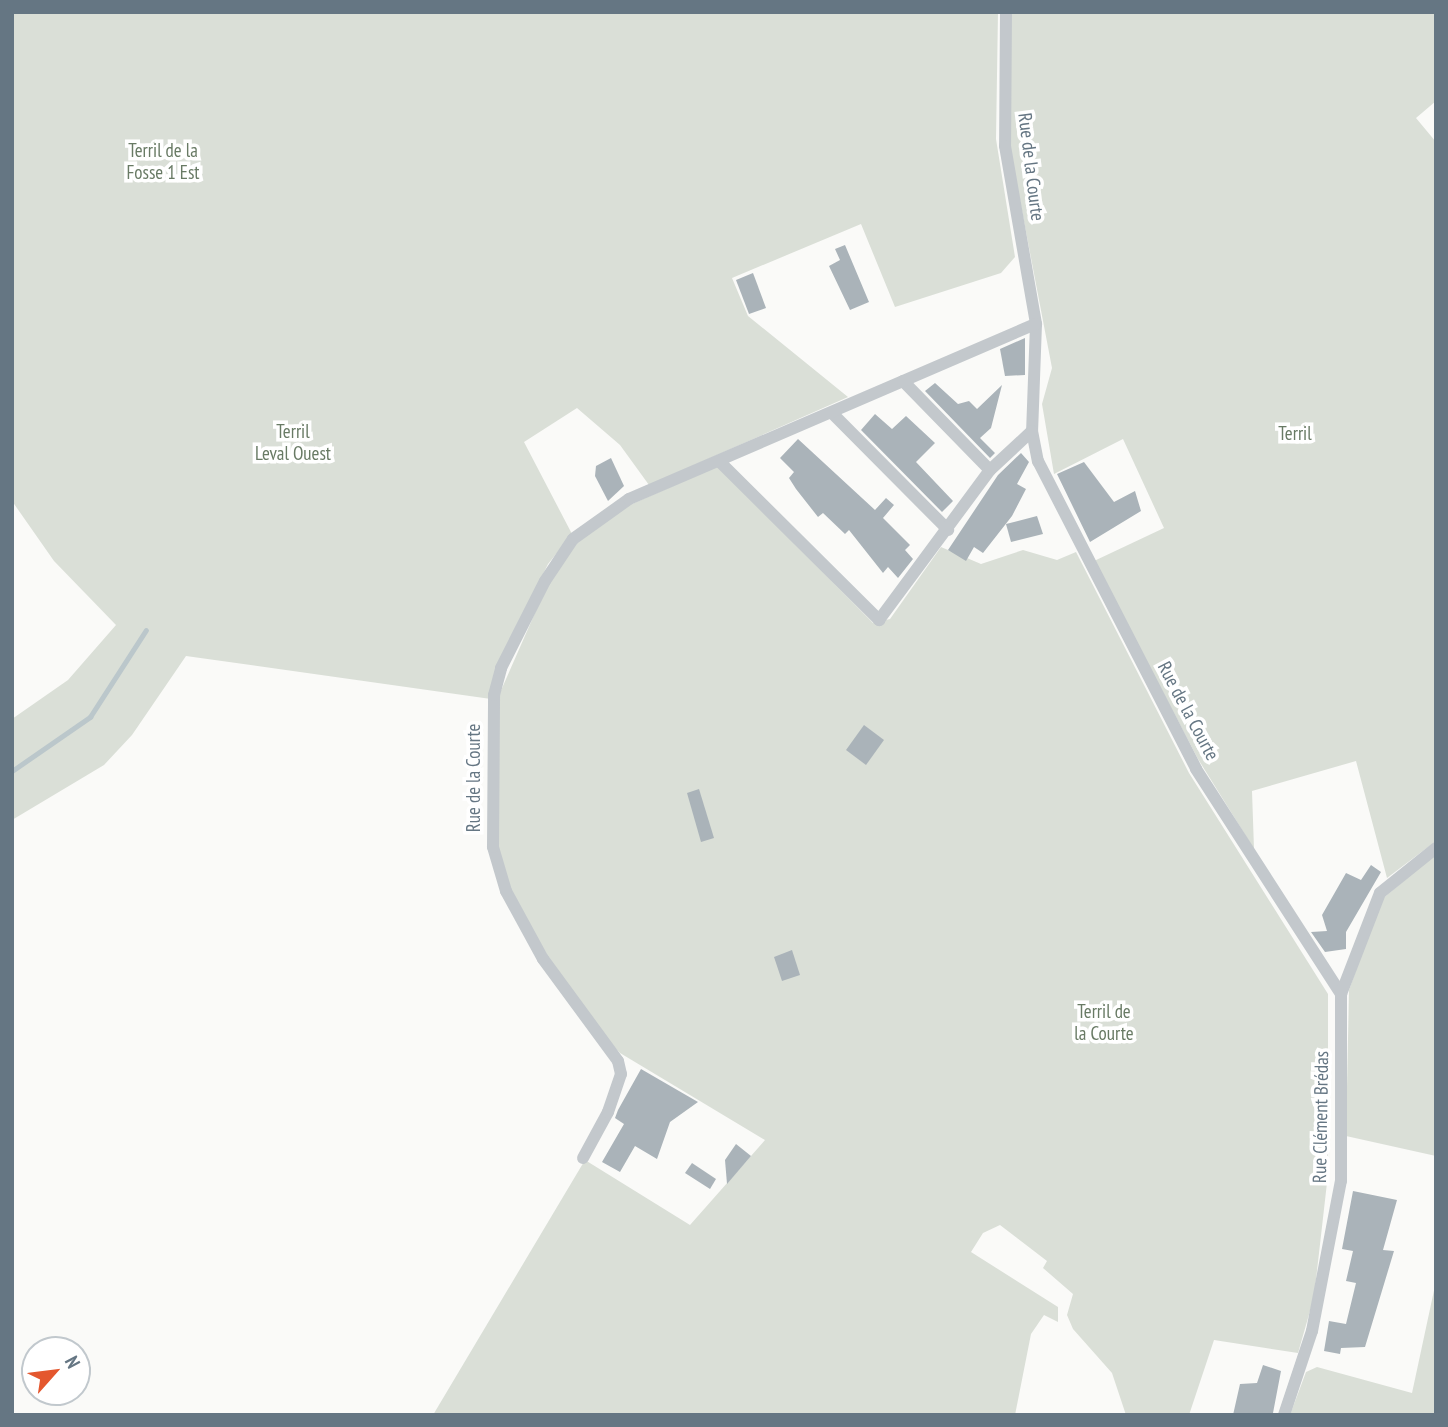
<!DOCTYPE html>
<html>
<head>
<meta charset="utf-8">
<style>
  body { margin:0 }
  #map { position:relative; width:1448px; height:1427px; overflow:hidden; background:#fafaf8; font-family:"PT Sans Narrow",sans-serif }
  div>[style] { position:absolute }
  .green>* { inset:0; background:#dadfd7 }
  .stream>* { height:4.5px; margin:-2.25px; padding:0 2.25px; transform-origin:2.25px; border-radius:2.25px; background:#bbc7cb }
  .building>* { inset:0; background:#aab3b9 }
  .minor>* { height:12px; margin:-6px; padding:0 6px; transform-origin:6px; border-radius:6px; background:#c3c8cc }
  span { translate:-50% -50%; white-space:nowrap; text-align:center; line-height:1.15; -webkit-text-stroke:7px #fff; paint-order:stroke }
  .park-label { font-size:19px; color:#687a64 }
  .street-label { font-size:19px; color:#657683 }
  .frame { position:absolute; inset:0; border:14px solid #657683; pointer-events:none }
  .north { position:absolute; left:21px; top:1336px; width:70px; height:70px; box-sizing:border-box; background:#fff; border:2px solid #c1c8cd; border-radius:50%; rotate:62deg; font-size:19px; font-weight:700; line-height:28px; text-align:center; color:#657683 }
  .north::after { content:''; display:block; margin:auto; width:24px; height:32px; background:#e4572e; clip-path:polygon(50% 0,100% 100%,50% 72%,0 100%) }
</style>
</head>
<body>
<div id="map">
  <div class="green">
    <i style="clip-path:polygon(12px 12px,998px 12px,996px 139px,1015px 257px,1001px 273px,895px 307px,861px 224px,732px 278px,748px 316px,848px 397px,649px 485px,620px 445px,577px 408px,524px 442px,572px 534px,548px 564px,498px 665px,491px 699px,186px 656px,132px 735px,104px 765px,12px 820px,12px 719px,68px 680px,116px 625px,54px 561px,12px 501px)"></i>
    <i style="clip-path:polygon(1011px 12px,1436px 12px,1436px 101px,1416px 118px,1436px 142px,1436px 841px,1387px 878px,1356px 761px,1252px 791px,1254px 849px,1198px 759px,1094px 561px,1164px 528px,1123px 439px,1054px 474px,1042px 404px,1052px 368px,1010px 148px)"></i>
    <i style="clip-path:polygon(718px 466px,873px 623px,890px 619px,941px 547px,981px 564px,1023px 550px,1057px 560px,1076px 552px,1189px 773px,1328px 994px,1328px 1174px,1314px 1297px,1298px 1353px,1214px 1340px,1189px 1415px,1126px 1415px,1112px 1373px,1073px 1329px,1067px 1315px,1073px 1294px,1043px 1268px,1047px 1261px,1000px 1225px,983px 1233px,971px 1252px,1058px 1307px,1058px 1322px,1044px 1315px,1031px 1334px,1015px 1415px,433px 1415px,585px 1160px,690px 1225px,765px 1140px,620px 1053px,577px 1007px,508px 887px,497px 854px,499px 695px,549px 581px,577px 543px,623px 508px)"></i>
    <i style="clip-path:polygon(1436px 854px,1436px 1156px,1346px 1136px,1349px 990px,1381px 900px)"></i>
    <i style="clip-path:polygon(1436px 1281px,1436px 1415px,1290px 1415px,1306px 1372px,1317px 1367px,1412px 1393px)"></i>
  </div>
  <div class="stream">
    <i style="left:12px;top:771px;width:95px;rotate:-34.7deg"></i>
    <i style="left:90px;top:717px;width:103px;rotate:-57.2deg"></i>
  </div>
  <div class="building">
    <i style="clip-path:polygon(845px 245px,869px 302px,850px 310px,829px 266px,840px 260px,835px 249px)"></i>
    <i style="clip-path:polygon(753px 273px,766px 308px,749px 314px,736px 280px)"></i>
    <i style="clip-path:polygon(1025px 338px,1025px 375px,1005px 376px,1000px 349px)"></i>
    <i style="clip-path:polygon(935px 383px,958px 404px,969px 401px,977px 409px,1002px 385px,991px 428px,980px 438px,995px 453px,990px 458px,925px 391px)"></i>
    <i style="clip-path:polygon(875px 414px,892px 429px,906px 416px,935px 443px,916px 462px,953px 501px,942px 512px,861px 430px)"></i>
    <i style="clip-path:polygon(798px 439px,875px 510px,886px 498px,894px 505px,883px 518px,910px 545px,905px 550px,913px 559px,898px 578px,888px 567px,883px 573px,849px 530px,845px 534px,823px 513px,818px 517px,796px 489px,789px 478px,794px 472px,780px 458px)"></i>
    <i style="clip-path:polygon(1021px 453px,1029px 462px,1017px 484px,1026px 489px,1012px 516px,983px 553px,974px 547px,966px 561px,948px 550px,998px 475px)"></i>
    <i style="clip-path:polygon(611px 458px,624px 486px,608px 501px,595px 476px,596px 466px)"></i>
    <i style="clip-path:polygon(1084px 462px,1114px 502px,1135px 491px,1141px 511px,1090px 542px,1057px 474px)"></i>
    <i style="clip-path:polygon(1037px 516px,1043px 534px,1011px 542px,1006px 524px)"></i>
    <i style="clip-path:polygon(864px 725px,884px 740px,866px 765px,846px 750px)"></i>
    <i style="clip-path:polygon(699px 789px,714px 838px,701px 842px,687px 793px)"></i>
    <i style="clip-path:polygon(1371px 865px,1381px 872px,1346px 932px,1346px 949px,1325px 952px,1311px 932px,1327px 931px,1322px 915px,1346px 873px,1361px 880px)"></i>
    <i style="clip-path:polygon(792px 950px,800px 975px,782px 981px,774px 957px)"></i>
    <i style="clip-path:polygon(641px 1069px,698px 1102px,670px 1122px,657px 1159px,635px 1146px,620px 1172px,602px 1162px,624px 1124px,615px 1118px,618px 1110px)"></i>
    <i style="clip-path:polygon(736px 1144px,751px 1156px,727px 1184px,725px 1160px)"></i>
    <i style="clip-path:polygon(692px 1163px,716px 1179px,710px 1189px,685px 1173px)"></i>
    <i style="clip-path:polygon(1353px 1191px,1397px 1200px,1383px 1250px,1394px 1251px,1365px 1347px,1341px 1348px,1340px 1354px,1324px 1351px,1329px 1321px,1346px 1324px,1356px 1283px,1346px 1281px,1353px 1251px,1342px 1249px)"></i>
    <i style="clip-path:polygon(1263px 1365px,1281px 1371px,1273px 1413px,1233px 1415px,1240px 1384px,1257px 1383px)"></i>
  </div>
  <div class="minor">
    <i style="left:1006px;top:12px;width:134px;rotate:90.4deg"></i>
    <i style="left:1005px;top:146px;width:181px;rotate:80.1deg"></i>
    <i style="left:1036px;top:324px;width:107px;rotate:92.1deg"></i>
    <i style="left:1032px;top:431px;width:31px;rotate:79deg"></i>
    <i style="left:1038px;top:461px;width:346px;rotate:62.8deg"></i>
    <i style="left:1196px;top:769px;width:268px;rotate:57.2deg"></i>
    <i style="left:903px;top:381px;width:124px;rotate:45.7deg"></i>
    <i style="left:832px;top:413px;width:165px;rotate:45.2deg"></i>
    <i style="left:719px;top:461px;width:226px;rotate:44.8deg"></i>
    <i style="left:879px;top:620px;width:187px;rotate:-53.5deg"></i>
    <i style="left:990px;top:470px;width:57px;rotate:-42.9deg"></i>
    <i style="left:583px;top:1158px;width:52px;rotate:-61.5deg"></i>
    <i style="left:608px;top:1112px;width:40px;rotate:-71.1deg"></i>
    <i style="left:621px;top:1074px;width:13px;rotate:-103deg"></i>
    <i style="left:618px;top:1061px;width:127px;rotate:-126.3deg"></i>
    <i style="left:543px;top:959px;width:77px;rotate:-118.6deg"></i>
    <i style="left:506px;top:891px;width:46px;rotate:-106.5deg"></i>
    <i style="left:493px;top:847px;width:152px;rotate:-89.6deg"></i>
    <i style="left:494px;top:695px;width:28px;rotate:-75deg"></i>
    <i style="left:501px;top:668px;width:97px;rotate:-63.2deg"></i>
    <i style="left:545px;top:581px;width:50px;rotate:-56.3deg"></i>
    <i style="left:573px;top:539px;width:69px;rotate:-35.5deg"></i>
    <i style="left:629px;top:499px;width:443px;rotate:-23.3deg"></i>
    <i style="left:1284px;top:1415px;width:89px;rotate:-71.6deg"></i>
    <i style="left:1312px;top:1331px;width:153px;rotate:-79.1deg"></i>
    <i style="left:1341px;top:1181px;width:187px;rotate:-90deg"></i>
    <i style="left:1341px;top:994px;width:108px;rotate:-68.9deg"></i>
    <i style="left:1380px;top:893px;width:72px;rotate:-38.8deg"></i>
  </div>
  <div class="park-label">
    <span style="left:163px;top:162px">Terril de la<br>Fosse 1 Est</span>
    <span style="left:293px;top:443px">Terril<br>Leval Ouest</span>
    <span style="left:1295px;top:434px">Terril</span>
    <span style="left:1104px;top:1023px">Terril de<br>la Courte</span>
  </div>
  <div class="street-label">
    <span style="left:1031px;top:167px;rotate:83deg">Rue de la Courte</span>
    <span style="left:1188px;top:711px;rotate:62deg">Rue de la Courte</span>
    <span style="left:474px;top:778px;rotate:-90deg">Rue de la Courte</span>
    <span style="left:1321px;top:1117px;rotate:-89deg">Rue Clément Brédas</span>
  </div>
  <div class="frame"></div>
  <div class="north">N</div>
</div>
</body>
</html>
